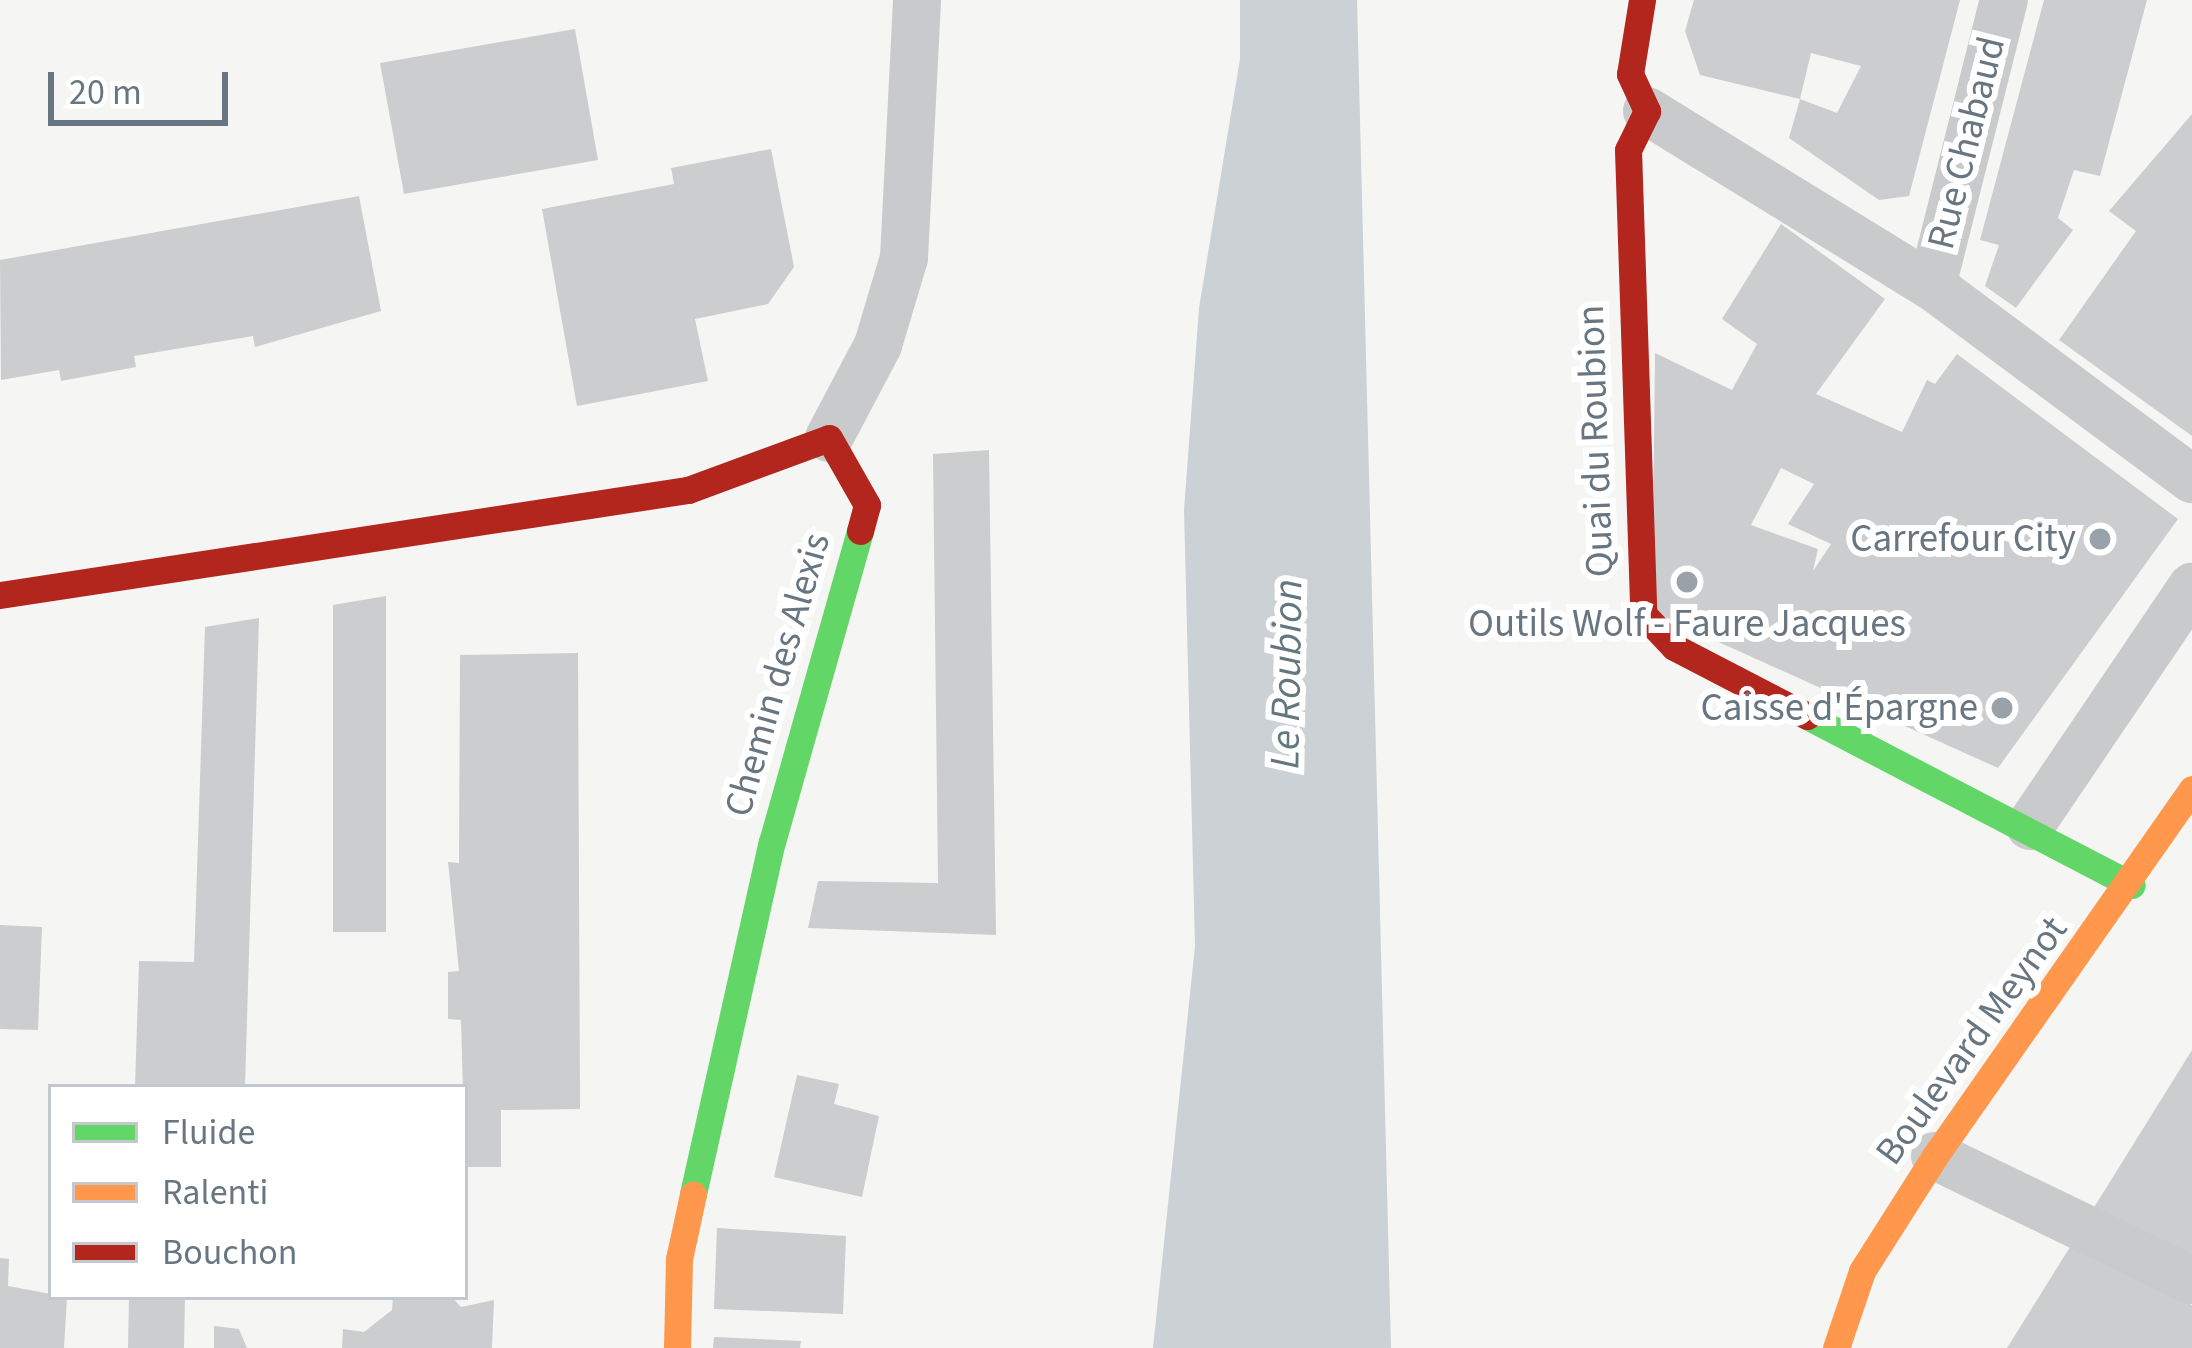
<!DOCTYPE html>
<html>
<head>
<meta charset="utf-8">
<style>
  body { margin:0 }
  #map { position:relative; width:2192px; height:1348px; overflow:hidden; background:#f5f5f4; font-family:"Source Sans 3",sans-serif }
  div>[style] { position:absolute }
  .water>* { inset:0; background:#cbd1d4 }
  .building>* { inset:0; background:#cccdce }
  .street>* { height:48px; margin:-24px; padding:0 24px; transform-origin:24px; border-radius:24px; background:#c9cacb }
  .fast>* { height:27px; margin:-13.5px; padding:0 13.5px; transform-origin:13.5px; border-radius:13.5px; background:#63d668 }
  .slow>* { height:27px; margin:-13.5px; padding:0 13.5px; transform-origin:13.5px; border-radius:13.5px; background:#ff974d }
  .jam>* { height:27px; margin:-13.5px; padding:0 13.5px; transform-origin:13.5px; border-radius:13.5px; background:#b3261e }
  .dots>* { width:33px; height:33px; translate:-50% -50%; box-sizing:border-box; border:6px solid #fff; border-radius:50% }
  span { translate:-50% -50%; white-space:nowrap; text-align:center; line-height:1.15; -webkit-text-stroke:12px #fff; paint-order:stroke }
  .street-label { font-size:39px; color:#677681 }
  .poi-label { font-size:39px; color:#677681 }
  .right { translate:-100% -50%; text-align:right }
  .water-label { font-size:42px; color:#63777e; font-style:italic }
  .legend { position:absolute; left:48px; top:1084px; width:420px; height:216px; box-sizing:border-box; background:#fff; border:3px solid #c2c8cd; margin:0; padding:15px 21px; list-style:none; font-size:36px; color:#677681 }
  .legend li { display:flex; align-items:center; gap:24px; height:60px }
  .legend b { width:60px; border:3px solid #c2c8cd }
  .scale { position:absolute; left:48px; top:72px; width:180px; height:54px; box-sizing:border-box; border:6px solid #677681; border-top:0; padding-left:15px; font-size:36px; line-height:42px; white-space:nowrap; color:#677681; -webkit-text-stroke:9px #fff; paint-order:stroke }
</style>
</head>
<body>
<div id="map">
  <div class="water">
    <i style="clip-path:polygon(1240px 0,1357px 0,1391px 1348px,1153px 1348px,1195px 946px,1184px 510px,1199px 308px,1240px 59px)"></i>
  </div>
  <div class="building">
    <i style="clip-path:polygon(1694px 0,1960px 0,1909px 196px,1879px 200px,1789px 138px,1800px 99px,1837px 113px,1861px 66px,1811px 53px,1800px 99px,1700px 75px,1685px 31px)"></i>
    <i style="clip-path:polygon(2044px 0,2147px 0,2100px 176px,2074px 170px,2058px 218px,2073px 230px,2016px 308px,1985px 286px,1999px 245px,1980px 240px)"></i>
    <i style="clip-path:polygon(575px 29px,598px 160px,404px 194px,380px 63px)"></i>
    <i style="clip-path:polygon(2192px 114px,2192px 436px,2059px 340px,2136px 231px,2109px 211px)"></i>
    <i style="clip-path:polygon(771px 149px,794px 267px,768px 304px,695px 319px,708px 381px,577px 406px,542px 209px,674px 184px,671px 168px)"></i>
    <i style="clip-path:polygon(359px 196px,381px 311px,255px 347px,253px 336px,134px 356px,136px 367px,61px 381px,59px 370px,1px 380px,0 260px)"></i>
    <i style="clip-path:polygon(evenodd,1781px 224px,1885px 299px,1816px 394px,1902px 432px,1927px 380px,1935px 384px,1957px 354px,2178px 519px,1998px 768px,1652px 612px,1655px 353px,1732px 390px,1757px 344px,1722px 319px,1781px 224px,1781px 468px,1814px 484px,1788px 524px,1831px 544px,1813px 571px,1818px 549px,1751px 525px,1781px 468px)"></i>
    <i style="clip-path:polygon(989px 450px,996px 935px,808px 928px,818px 881px,938px 883px,933px 454px)"></i>
    <i style="clip-path:polygon(386px 596px,386px 932px,333px 932px,333px 605px)"></i>
    <i style="clip-path:polygon(259px 618px,245px 1087px,135px 1087px,139px 961px,194px 962px,205px 627px)"></i>
    <i style="clip-path:polygon(578px 653px,580px 1109px,501px 1110px,501px 1167px,465px 1167px,461px 1020px,448px 1019px,448px 972px,459px 971px,448px 862px,459px 863px,460px 655px)"></i>
    <i style="clip-path:polygon(0 925px,42px 927px,38px 1030px,0 1029px)"></i>
    <i style="clip-path:polygon(2192px 1050px,2192px 1257px,2093px 1209px)"></i>
    <i style="clip-path:polygon(797px 1075px,839px 1084px,834px 1104px,879px 1116px,862px 1197px,774px 1177px)"></i>
    <i style="clip-path:polygon(717px 1228px,846px 1236px,843px 1314px,714px 1309px)"></i>
    <i style="clip-path:polygon(2070px 1247px,2192px 1305px,2192px 1348px,2007px 1348px)"></i>
    <i style="clip-path:polygon(0 1258px,9px 1259px,8px 1286px,67px 1297px,64px 1348px,0 1348px)"></i>
    <i style="clip-path:polygon(129px 1297px,185px 1297px,184px 1348px,128px 1348px)"></i>
    <i style="clip-path:polygon(393px 1297px,452px 1297px,461px 1307px,494px 1300px,492px 1348px,342px 1348px,343px 1329px,364px 1332px,392px 1310px)"></i>
    <i style="clip-path:polygon(214px 1326px,239px 1329px,247px 1348px,214px 1348px)"></i>
    <i style="clip-path:polygon(714px 1337px,801px 1341px,800px 1348px,713px 1348px)"></i>
  </div>
  <div class="street">
    <i style="left:1647px;top:111px;width:334px;rotate:31.6deg"></i>
    <i style="left:1932px;top:286px;width:324px;rotate:36.6deg"></i>
    <i style="left:1932px;top:286px;width:295px;rotate:-75.9deg"></i>
    <i style="left:829px;top:438px;width:105px;rotate:-62.2deg"></i>
    <i style="left:878px;top:345px;width:91px;rotate:-73.4deg"></i>
    <i style="left:904px;top:258px;width:258px;rotate:-87.1deg"></i>
    <i style="left:2030px;top:826px;width:289px;rotate:-55.9deg"></i>
    <i style="left:1935px;top:1156px;width:285px;rotate:25.8deg"></i>
  </div>
  <div class="fast">
    <i style="left:1807px;top:716px;width:366px;rotate:27.5deg"></i>
    <i style="left:693px;top:1194px;width:361px;rotate:-77.4deg"></i>
    <i style="left:772px;top:842px;width:323px;rotate:-74.2deg"></i>
  </div>
  <div class="slow">
    <i style="left:677px;top:1348px;width:89px;rotate:-88.7deg"></i>
    <i style="left:679px;top:1259px;width:66px;rotate:-77.8deg"></i>
    <i style="left:1836px;top:1348px;width:81px;rotate:-71.3deg"></i>
    <i style="left:1862px;top:1271px;width:136px;rotate:-57.6deg"></i>
    <i style="left:1935px;top:1156px;width:448px;rotate:-55deg"></i>
  </div>
  <div class="jam">
    <i style="left:1642px;top:0;width:75px;rotate:99.2deg"></i>
    <i style="left:1630px;top:74px;width:41px;rotate:65.3deg"></i>
    <i style="left:1647px;top:111px;width:43px;rotate:116deg"></i>
    <i style="left:1628px;top:150px;width:464px;rotate:88.1deg"></i>
    <i style="left:1643px;top:614px;width:45px;rotate:46.8deg"></i>
    <i style="left:1674px;top:647px;width:150px;rotate:27.4deg"></i>
    <i style="left:0;top:595px;width:696px;rotate:-8.68deg"></i>
    <i style="left:688px;top:490px;width:150px;rotate:-20.2deg"></i>
    <i style="left:829px;top:438px;width:77px;rotate:60.4deg"></i>
    <i style="left:867px;top:505px;width:27px;rotate:105deg"></i>
  </div>
  <div class="dots">
    <i style="left:2100px;top:539px;background:#99a2a9"></i>
    <i style="left:1687px;top:582px;background:#99a2a9"></i>
    <i style="left:2002px;top:708px;background:#99a2a9"></i>
  </div>
  <div class="street-label">
    <span style="left:1967px;top:143px;rotate:-76deg">Rue Chabaud</span>
    <span style="left:1596px;top:441px;rotate:-92deg">Quai du Roubion</span>
    <span style="left:778px;top:675px;rotate:-74deg">Chemin des Alexis</span>
    <span style="left:1972px;top:1041px;rotate:-54deg">Boulevard Meynot</span>
  </div>
  <div class="poi-label">
    <span class="right" style="left:2076px;top:539px">Carrefour City</span>
    <span style="left:1687px;top:624px">Outils Wolf - Faure Jacques</span>
    <span class="right" style="left:1978px;top:708px">Caisse d'Épargne</span>
  </div>
  <div class="water-label">
    <span style="left:1287px;top:674px;rotate:-89deg">Le Roubion</span>
  </div>
  <ul class="legend">
  <li><b style="height:15px;background:#63d668"></b>Fluide</li>
  <li><b style="height:15px;background:#ff974d"></b>Ralenti</li>
  <li><b style="height:15px;background:#b3261e"></b>Bouchon</li>
  </ul>
  <div class="scale">20 m</div>
</div>
</body>
</html>
